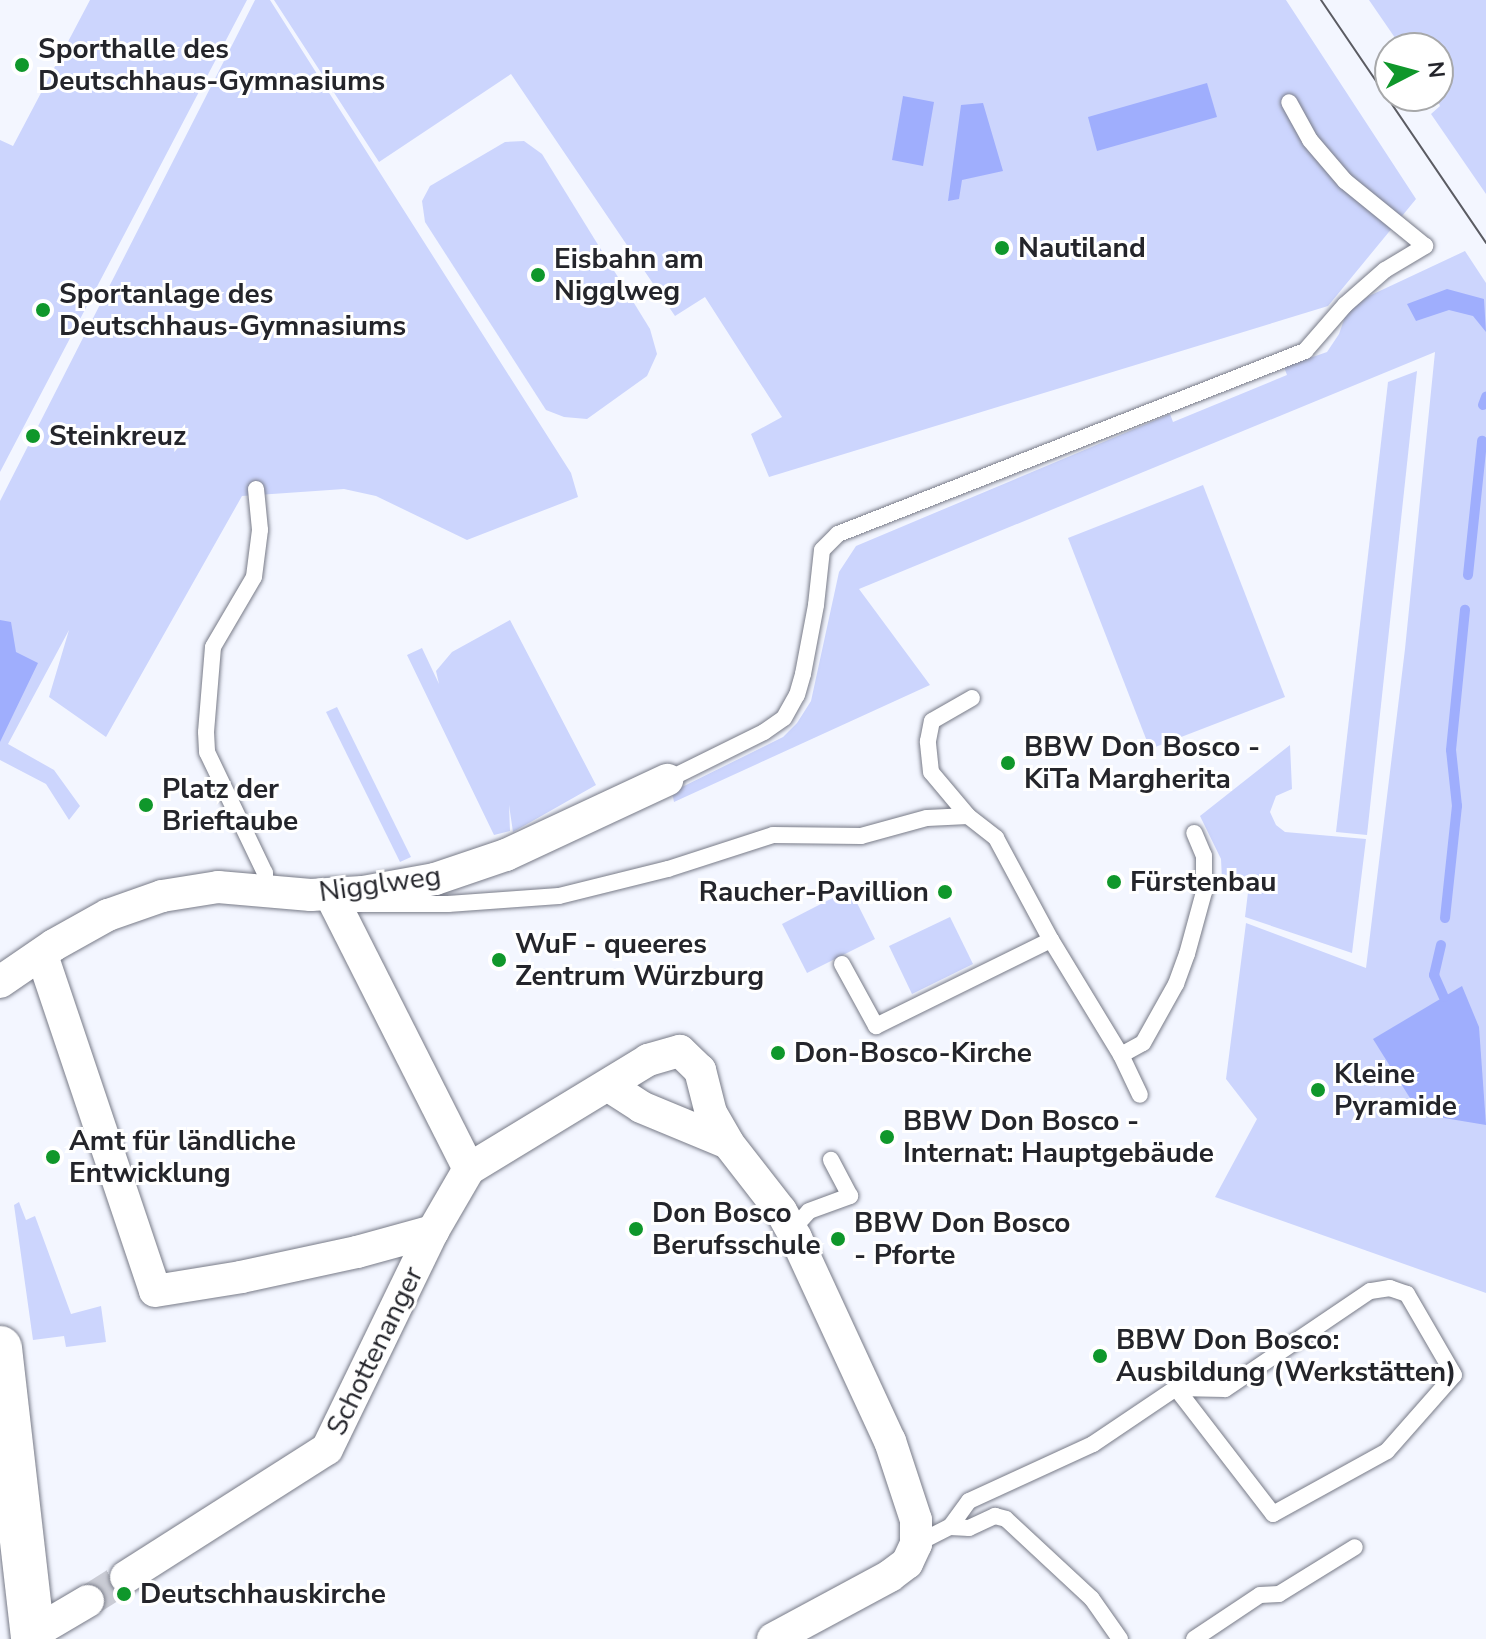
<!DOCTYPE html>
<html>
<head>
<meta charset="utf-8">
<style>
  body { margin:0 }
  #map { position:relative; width:1486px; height:1639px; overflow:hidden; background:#f3f6ff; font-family:"Nunito Sans",sans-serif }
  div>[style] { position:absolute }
  .green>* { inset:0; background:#ccd5fd }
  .water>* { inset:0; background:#9faefd }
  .stream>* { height:10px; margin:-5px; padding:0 5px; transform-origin:5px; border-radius:5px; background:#9faefd }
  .street-tunnel>* { height:32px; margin-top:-16px; transform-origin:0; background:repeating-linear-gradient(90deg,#caccd5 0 32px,transparent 0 48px) }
  .roads { filter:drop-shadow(0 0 2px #787b88) drop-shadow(0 0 2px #787b88) }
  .lane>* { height:16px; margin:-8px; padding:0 8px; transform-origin:8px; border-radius:8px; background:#fff }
  .street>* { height:32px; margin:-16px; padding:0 16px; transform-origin:16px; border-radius:16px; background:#fff }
  .secondary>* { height:44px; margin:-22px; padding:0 22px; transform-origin:22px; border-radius:22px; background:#fff }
  .tram>* { height:2px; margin:-1px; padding:0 1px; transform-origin:1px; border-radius:1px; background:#5b5c63 }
  .dots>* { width:22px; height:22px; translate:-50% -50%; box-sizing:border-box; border:4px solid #fff; border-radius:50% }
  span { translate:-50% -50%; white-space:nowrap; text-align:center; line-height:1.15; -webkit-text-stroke:6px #fff; paint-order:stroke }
  .poi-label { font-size:28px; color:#24252b; font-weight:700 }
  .left { translate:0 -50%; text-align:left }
  .right { translate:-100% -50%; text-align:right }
  .street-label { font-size:28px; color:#24252b }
  .north { position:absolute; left:1374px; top:32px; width:80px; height:80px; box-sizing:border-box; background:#fff; border:2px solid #a7a8aa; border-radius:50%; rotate:84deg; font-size:22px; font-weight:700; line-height:32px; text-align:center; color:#24252b }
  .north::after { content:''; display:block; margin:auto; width:28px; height:36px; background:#0f972b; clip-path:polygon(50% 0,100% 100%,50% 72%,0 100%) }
</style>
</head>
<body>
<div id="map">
  <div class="green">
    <i style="clip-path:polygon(90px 0,247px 0,0 472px,0 140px,13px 146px)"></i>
    <i style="clip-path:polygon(255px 0,270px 0,571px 473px,578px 497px,467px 540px,376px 496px,344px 489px,242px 496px,106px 737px,49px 697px,69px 630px,8px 744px,54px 770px,80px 806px,69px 820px,46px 784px,0 760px,0 501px)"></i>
    <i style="clip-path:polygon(274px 0,1286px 0,1416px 199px,1328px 306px,769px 477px,751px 434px,782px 417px,705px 297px,675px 316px,511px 74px,379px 162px)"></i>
    <i style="clip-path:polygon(1369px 0,1486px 0,1486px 194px,1431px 114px,1440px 106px,1436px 96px,1438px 48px,1402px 48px)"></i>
    <i style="clip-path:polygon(524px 141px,542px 154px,650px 329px,657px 354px,647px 376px,587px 419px,564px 417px,546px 410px,425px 222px,422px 201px,430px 186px,505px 142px)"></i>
    <i style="clip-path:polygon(1465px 251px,1486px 283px,1486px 1293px,1215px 1197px,1257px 1119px,1226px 1079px,1246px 923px,1366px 968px,1405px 649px,1435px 352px,859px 589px,930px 685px,674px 802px,672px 792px,783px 737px,797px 723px,811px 701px,839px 572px,856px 546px,1170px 414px,1173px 422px,1287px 375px,1284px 367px,1327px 352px,1339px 334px,1347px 311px,1369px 296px)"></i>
    <i style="clip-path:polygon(1417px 371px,1367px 835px,1336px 832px,1388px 382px)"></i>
    <i style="clip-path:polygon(1203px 485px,1285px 697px,1150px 749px,1068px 538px)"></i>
    <i style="clip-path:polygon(510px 620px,596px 785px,513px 832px,509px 805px,510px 831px,494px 835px,407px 655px,422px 648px,439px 684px,436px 671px,452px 652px)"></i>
    <i style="clip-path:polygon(337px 707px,411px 857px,400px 862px,326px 712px)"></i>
    <i style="clip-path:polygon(1290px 745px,1292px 789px,1276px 796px,1270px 812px,1276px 825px,1285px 832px,1366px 839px,1352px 953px,1245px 917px,1249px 884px,1222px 880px,1221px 859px,1200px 816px)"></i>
    <i style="clip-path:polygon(850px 889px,875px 939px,807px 973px,782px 924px)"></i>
    <i style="clip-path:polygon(950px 917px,973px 964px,912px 994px,889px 946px)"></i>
    <i style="clip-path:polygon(19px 1202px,26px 1220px,35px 1216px,71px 1314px,101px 1306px,106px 1342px,66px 1347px,64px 1336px,33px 1340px,14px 1205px)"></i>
  </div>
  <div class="water">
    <i style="clip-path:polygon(1207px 83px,1217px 117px,1097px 151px,1088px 117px)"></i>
    <i style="clip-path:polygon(903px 96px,934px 102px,923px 166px,892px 160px)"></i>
    <i style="clip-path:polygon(983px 103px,1003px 171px,962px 180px,959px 199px,948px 201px,961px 105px)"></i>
    <i style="clip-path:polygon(1447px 289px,1484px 299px,1486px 332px,1473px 316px,1449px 310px,1416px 321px,1407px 304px)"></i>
    <i style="clip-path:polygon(0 620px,11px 622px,16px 652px,38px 663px,0 742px)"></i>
    <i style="clip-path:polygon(1462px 986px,1479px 1027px,1486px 1125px,1420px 1114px,1373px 1039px)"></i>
  </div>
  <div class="stream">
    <i style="left:1483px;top:405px;width:9px;rotate:-69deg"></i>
    <i style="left:1468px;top:575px;width:135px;rotate:-84deg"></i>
    <i style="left:1445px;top:918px;width:113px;rotate:-83.9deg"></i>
    <i style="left:1457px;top:806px;width:56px;rotate:-96.1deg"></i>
    <i style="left:1451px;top:750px;width:141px;rotate:-84.3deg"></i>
    <i style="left:1441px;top:945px;width:31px;rotate:103deg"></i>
    <i style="left:1434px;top:975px;width:24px;rotate:66deg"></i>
  </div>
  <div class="street-tunnel">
    <i style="left:88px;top:1601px;width:45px;rotate:-32.3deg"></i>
  </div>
  <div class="roads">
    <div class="lane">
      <i style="left:256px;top:489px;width:41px;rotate:84.4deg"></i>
      <i style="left:260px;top:530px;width:47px;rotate:97.3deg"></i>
      <i style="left:254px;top:577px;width:81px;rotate:120.4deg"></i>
      <i style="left:213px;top:647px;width:85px;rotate:94.7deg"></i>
      <i style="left:206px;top:732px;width:20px;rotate:87deg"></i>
      <i style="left:207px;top:752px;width:134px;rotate:64.4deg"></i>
      <i style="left:265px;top:873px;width:17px;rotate:90deg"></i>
      <i style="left:667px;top:780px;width:108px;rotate:-26.3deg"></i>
      <i style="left:764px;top:732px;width:24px;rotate:-35deg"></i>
      <i style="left:784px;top:718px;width:26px;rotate:-61deg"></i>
      <i style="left:797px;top:695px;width:22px;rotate:-74deg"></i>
      <i style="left:803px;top:674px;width:70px;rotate:-79.3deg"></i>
      <i style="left:816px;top:605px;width:55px;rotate:-83.8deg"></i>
      <i style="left:822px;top:550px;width:23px;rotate:-45deg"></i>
      <i style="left:838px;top:534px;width:502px;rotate:-21.4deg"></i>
      <i style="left:1305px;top:351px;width:61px;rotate:-49deg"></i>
      <i style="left:1345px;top:305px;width:53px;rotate:-41.2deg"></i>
      <i style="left:1385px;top:270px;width:47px;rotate:-31deg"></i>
      <i style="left:1425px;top:246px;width:103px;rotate:-140.9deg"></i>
      <i style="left:1345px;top:181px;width:54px;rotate:-130.5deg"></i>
      <i style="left:1310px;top:140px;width:43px;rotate:-118.9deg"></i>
      <i style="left:968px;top:816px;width:36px;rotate:38deg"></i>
      <i style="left:996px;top:838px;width:116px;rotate:61.7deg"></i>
      <i style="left:1051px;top:940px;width:135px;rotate:58.7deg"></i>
      <i style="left:1121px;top:1055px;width:44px;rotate:64.6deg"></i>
      <i style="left:357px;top:904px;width:91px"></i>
      <i style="left:448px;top:904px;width:111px;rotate:-4.1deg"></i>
      <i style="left:559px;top:896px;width:112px;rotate:-13.9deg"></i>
      <i style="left:668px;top:869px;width:110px;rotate:-17.9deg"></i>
      <i style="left:773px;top:835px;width:88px;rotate:0.7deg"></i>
      <i style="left:861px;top:836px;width:68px;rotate:-15.3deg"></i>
      <i style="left:927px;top:818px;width:41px;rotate:-2.8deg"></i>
      <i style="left:968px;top:816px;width:57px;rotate:-130.1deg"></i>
      <i style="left:931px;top:772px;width:31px;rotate:-96deg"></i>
      <i style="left:928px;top:741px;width:20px;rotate:-79deg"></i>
      <i style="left:932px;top:721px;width:46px;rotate:-29.9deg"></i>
      <i style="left:842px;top:964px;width:71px;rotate:61.3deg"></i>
      <i style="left:876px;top:1026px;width:195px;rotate:-26.2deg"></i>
      <i style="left:1121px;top:1055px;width:25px;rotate:-29deg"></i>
      <i style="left:1143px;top:1043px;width:68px;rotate:-60.8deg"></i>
      <i style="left:1176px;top:984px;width:32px;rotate:-70deg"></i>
      <i style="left:1187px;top:954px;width:64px;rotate:-74.7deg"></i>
      <i style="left:1204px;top:892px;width:36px;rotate:-90deg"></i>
      <i style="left:1204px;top:856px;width:25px;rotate:-113deg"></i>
      <i style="left:792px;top:1230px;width:25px;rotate:-48deg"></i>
      <i style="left:809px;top:1211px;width:44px;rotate:-20.1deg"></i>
      <i style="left:850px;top:1196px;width:41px;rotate:-117.8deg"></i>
      <i style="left:950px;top:1527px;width:19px;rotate:3deg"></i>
      <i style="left:969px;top:1528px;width:29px;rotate:-25deg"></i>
      <i style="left:995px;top:1516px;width:11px;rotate:15deg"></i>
      <i style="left:1006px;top:1519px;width:117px;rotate:42.9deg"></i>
      <i style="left:1092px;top:1599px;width:49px;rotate:55deg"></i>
      <i style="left:916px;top:1544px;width:38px;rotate:-27deg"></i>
      <i style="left:950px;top:1527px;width:32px;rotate:-54deg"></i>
      <i style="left:969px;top:1501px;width:136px;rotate:-24.7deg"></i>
      <i style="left:1093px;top:1444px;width:100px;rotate:-34deg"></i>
      <i style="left:1176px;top:1388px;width:159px;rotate:52.4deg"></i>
      <i style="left:1273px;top:1514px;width:130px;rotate:-28.9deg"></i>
      <i style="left:1387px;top:1451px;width:101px;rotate:-48.6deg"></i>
      <i style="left:1454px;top:1375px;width:94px;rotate:-120.1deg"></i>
      <i style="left:1407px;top:1294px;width:18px;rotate:-161deg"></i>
      <i style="left:1390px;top:1288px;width:20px;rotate:171deg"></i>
      <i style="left:1370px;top:1291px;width:175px;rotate:145.9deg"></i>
      <i style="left:1225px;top:1389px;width:49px;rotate:-178.8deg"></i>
      <i style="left:1194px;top:1639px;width:79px;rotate:-33.7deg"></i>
      <i style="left:1260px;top:1595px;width:19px;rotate:-3deg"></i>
      <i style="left:1279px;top:1594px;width:89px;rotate:-31.7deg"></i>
    </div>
    <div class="street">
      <i style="left:330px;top:894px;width:308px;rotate:63.2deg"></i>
      <i style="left:42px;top:955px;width:354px;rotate:71.4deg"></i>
      <i style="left:155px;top:1291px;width:87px;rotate:-9.2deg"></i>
      <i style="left:241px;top:1277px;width:119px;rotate:-12.2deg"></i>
      <i style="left:357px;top:1252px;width:79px;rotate:-15.4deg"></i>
      <i style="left:0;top:982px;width:65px;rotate:-34.4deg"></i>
      <i style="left:54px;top:945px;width:62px;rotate:-29.1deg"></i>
      <i style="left:108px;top:915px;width:57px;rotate:-19.4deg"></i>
      <i style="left:162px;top:896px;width:57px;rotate:-9.1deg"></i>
      <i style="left:218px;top:887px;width:93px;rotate:4.9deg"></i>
      <i style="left:311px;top:895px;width:52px;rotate:-3.3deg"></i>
      <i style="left:363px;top:892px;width:73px;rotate:-10.2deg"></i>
      <i style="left:435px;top:879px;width:75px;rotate:-18.7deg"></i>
      <i style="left:506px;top:855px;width:178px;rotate:-25deg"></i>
      <i style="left:609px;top:1086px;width:38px;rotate:33deg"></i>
      <i style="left:641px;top:1107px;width:94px;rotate:22.5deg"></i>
      <i style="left:126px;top:1577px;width:238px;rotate:-32.5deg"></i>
      <i style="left:327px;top:1449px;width:242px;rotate:-64.1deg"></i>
      <i style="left:433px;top:1231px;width:72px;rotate:-59.9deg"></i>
      <i style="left:469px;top:1169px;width:210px;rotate:-31.3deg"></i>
      <i style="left:648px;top:1060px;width:33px;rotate:-16deg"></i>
      <i style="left:680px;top:1051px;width:28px;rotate:44deg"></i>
      <i style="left:700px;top:1070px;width:44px;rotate:75.7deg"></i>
      <i style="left:711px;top:1113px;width:34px;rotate:60deg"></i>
      <i style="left:728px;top:1143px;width:86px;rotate:52.1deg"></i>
      <i style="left:781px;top:1211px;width:31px;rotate:61deg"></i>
      <i style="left:796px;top:1238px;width:224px;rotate:65.2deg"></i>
      <i style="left:890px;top:1441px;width:83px;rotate:71.8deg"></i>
      <i style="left:916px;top:1520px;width:24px;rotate:90deg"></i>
      <i style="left:916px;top:1544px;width:21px;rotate:115deg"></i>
      <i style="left:907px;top:1563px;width:21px;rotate:143deg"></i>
      <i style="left:890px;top:1576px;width:133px;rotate:151.7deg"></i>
      <i style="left:32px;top:1634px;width:65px;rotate:-30.5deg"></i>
    </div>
    <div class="secondary">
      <i style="left:0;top:1348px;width:293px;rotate:83.5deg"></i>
    </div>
  </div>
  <div class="tram">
    <i style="left:1321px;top:0;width:294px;rotate:55.8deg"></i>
  </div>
  <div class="dots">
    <i style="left:22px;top:65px;background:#0f972b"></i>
    <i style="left:1002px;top:248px;background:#0f972b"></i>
    <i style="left:538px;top:275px;background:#0f972b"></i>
    <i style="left:43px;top:310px;background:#0f972b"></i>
    <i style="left:33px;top:436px;background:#0f972b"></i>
    <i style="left:1008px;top:763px;background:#0f972b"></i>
    <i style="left:146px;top:805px;background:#0f972b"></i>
    <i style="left:1114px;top:882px;background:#0f972b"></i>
    <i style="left:945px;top:892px;background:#0f972b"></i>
    <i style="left:499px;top:960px;background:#0f972b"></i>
    <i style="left:778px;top:1053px;background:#0f972b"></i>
    <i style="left:1318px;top:1090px;background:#0f972b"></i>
    <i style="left:887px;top:1137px;background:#0f972b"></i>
    <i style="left:53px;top:1157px;background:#0f972b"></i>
    <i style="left:636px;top:1229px;background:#0f972b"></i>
    <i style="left:838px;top:1239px;background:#0f972b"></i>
    <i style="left:1100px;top:1356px;background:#0f972b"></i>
    <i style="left:124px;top:1594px;background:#0f972b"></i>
  </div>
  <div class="poi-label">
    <span class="left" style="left:38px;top:65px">Sporthalle des<br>Deutschhaus-Gymnasiums</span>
    <span class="left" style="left:1018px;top:248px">Nautiland</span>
    <span class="left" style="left:554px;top:275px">Eisbahn am<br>Nigglweg</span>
    <span class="left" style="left:59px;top:310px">Sportanlage des<br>Deutschhaus-Gymnasiums</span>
    <span class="left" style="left:49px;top:436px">Steinkreuz</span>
    <span class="left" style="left:1024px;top:763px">BBW Don Bosco -<br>KiTa Margherita</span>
    <span class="left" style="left:162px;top:805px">Platz der<br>Brieftaube</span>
    <span class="left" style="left:1130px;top:882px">Fürstenbau</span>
    <span class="right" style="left:929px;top:892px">Raucher-Pavillion</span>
    <span class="left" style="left:515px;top:960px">WuF - queeres<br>Zentrum Würzburg</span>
    <span class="left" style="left:794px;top:1053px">Don-Bosco-Kirche</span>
    <span class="left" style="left:1334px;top:1090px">Kleine<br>Pyramide</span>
    <span class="left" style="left:903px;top:1137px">BBW Don Bosco -<br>Internat: Hauptgebäude</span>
    <span class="left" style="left:69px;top:1157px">Amt für ländliche<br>Entwicklung</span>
    <span class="left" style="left:652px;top:1229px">Don Bosco<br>Berufsschule</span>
    <span class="left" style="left:854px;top:1239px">BBW Don Bosco<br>- Pforte</span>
    <span class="left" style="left:1116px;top:1356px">BBW Don Bosco:<br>Ausbildung (Werkstätten)</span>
    <span class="left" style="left:140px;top:1594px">Deutschhauskirche</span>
  </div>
  <div class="street-label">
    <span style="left:380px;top:884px;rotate:-8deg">Nigglweg</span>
    <span style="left:375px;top:1351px;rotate:-64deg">Schottenanger</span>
  </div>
  <div class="north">N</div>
</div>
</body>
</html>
